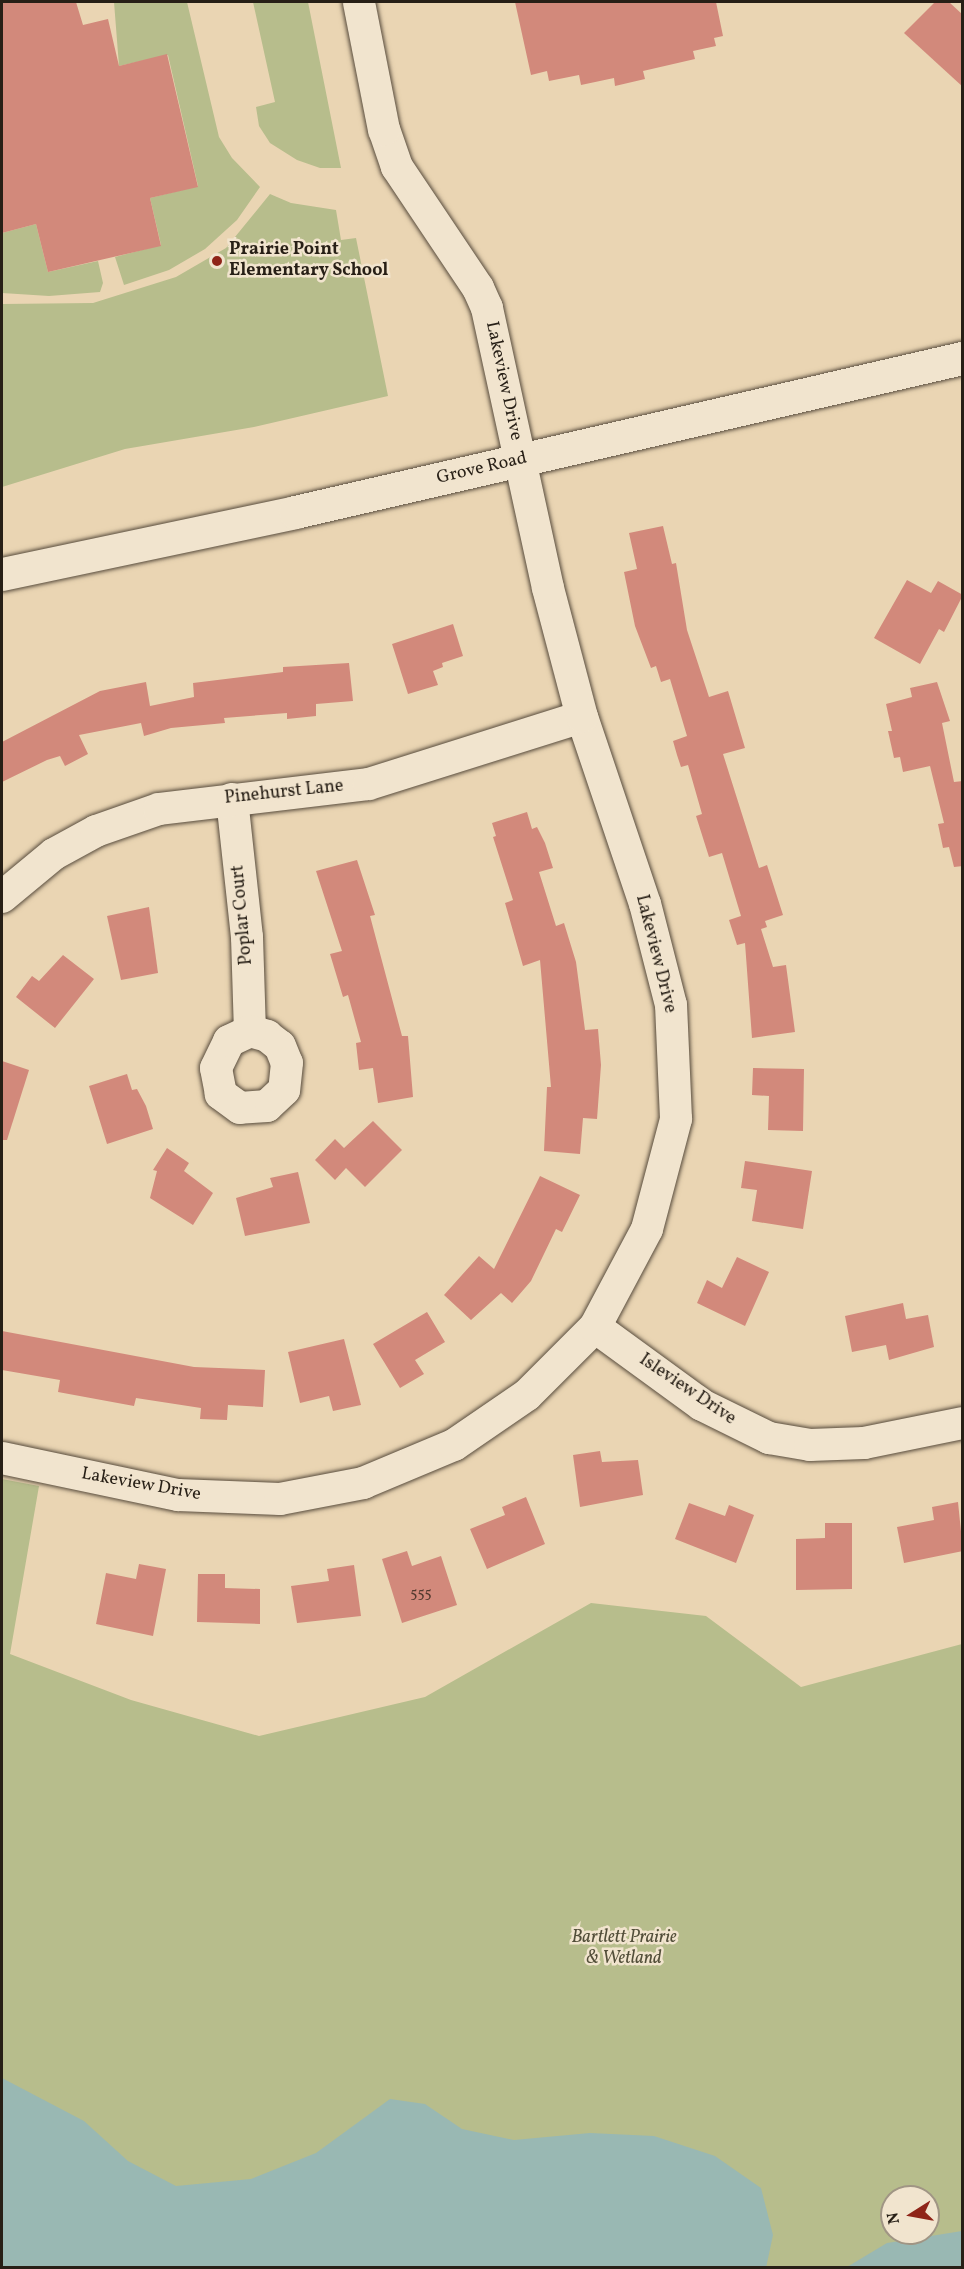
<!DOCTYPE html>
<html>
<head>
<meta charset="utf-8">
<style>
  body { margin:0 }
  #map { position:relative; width:964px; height:2269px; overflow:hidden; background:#ead5b3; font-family:Vollkorn,serif }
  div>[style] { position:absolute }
  .green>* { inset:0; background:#b7bd8c }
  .water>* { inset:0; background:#99b8b3 }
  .building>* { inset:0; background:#d2897b }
  .roads { filter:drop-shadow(0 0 2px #584c3d) drop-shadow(0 0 2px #584c3d) }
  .minor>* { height:32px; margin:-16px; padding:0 16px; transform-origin:16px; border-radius:16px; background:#f1e4ce }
  .tertiary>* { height:33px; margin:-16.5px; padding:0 16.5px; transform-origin:16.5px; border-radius:16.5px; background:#f1e4ce }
  .dots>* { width:16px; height:16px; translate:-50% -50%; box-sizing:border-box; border:3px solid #f1e4ce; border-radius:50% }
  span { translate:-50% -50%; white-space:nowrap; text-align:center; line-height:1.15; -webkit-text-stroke:5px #f1e4ce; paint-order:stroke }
  .number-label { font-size:15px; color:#523a2f }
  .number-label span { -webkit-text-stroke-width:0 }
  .poi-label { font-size:18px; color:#271f16; font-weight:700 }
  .left { translate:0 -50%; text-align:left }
  .street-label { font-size:18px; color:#271f16 }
  .park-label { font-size:18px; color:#524e39; font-style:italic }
  .frame { position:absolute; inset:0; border:3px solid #271f16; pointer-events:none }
  .north { position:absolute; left:880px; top:2185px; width:60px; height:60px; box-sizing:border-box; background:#f1e4ce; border:2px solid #a09584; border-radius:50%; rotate:259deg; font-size:16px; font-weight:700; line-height:24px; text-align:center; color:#271f16 }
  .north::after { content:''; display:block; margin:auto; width:21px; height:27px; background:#8f2418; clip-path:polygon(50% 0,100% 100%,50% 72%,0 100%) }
</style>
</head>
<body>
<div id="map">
  <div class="green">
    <i style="clip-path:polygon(114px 2px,187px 2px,219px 137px,232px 158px,260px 187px,237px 220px,205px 249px,169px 270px,124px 285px,115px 257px,161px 245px,150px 198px,198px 186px,168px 55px,119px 66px)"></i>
    <i style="clip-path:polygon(253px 2px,308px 2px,341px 168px,320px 168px,297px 160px,270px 143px,259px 126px,256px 107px,275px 102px)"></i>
    <i style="clip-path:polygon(270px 194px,291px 203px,336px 210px,341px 240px,356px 238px,388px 396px,254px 427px,125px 449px,2px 487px,2px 304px,93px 303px,176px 277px,226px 248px)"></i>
    <i style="clip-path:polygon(36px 224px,48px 272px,98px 261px,103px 283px,100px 292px,49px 296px,2px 293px,2px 233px)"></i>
    <i style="clip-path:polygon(evenodd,2px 1479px,39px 1486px,10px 1654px,131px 1700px,259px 1736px,425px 1697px,591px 1603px,706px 1616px,801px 1687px,962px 1644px,962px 2267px,2px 2267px,2px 1479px,892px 2197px,928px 2197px,928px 2233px,892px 2233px,892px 2197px)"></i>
  </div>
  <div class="water">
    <i style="clip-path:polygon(2px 2078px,84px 2121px,128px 2161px,176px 2186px,251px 2179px,316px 2153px,390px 2099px,425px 2104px,462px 2129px,514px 2140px,590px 2133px,654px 2136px,715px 2156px,761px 2188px,773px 2235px,766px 2268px,2px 2267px)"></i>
    <i style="clip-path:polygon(962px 2231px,962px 2267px,847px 2267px,887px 2243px)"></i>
  </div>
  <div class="building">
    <i style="clip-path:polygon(2px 2px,76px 2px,83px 25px,108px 19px,119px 66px,167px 54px,198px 187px,150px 198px,161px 246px,48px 272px,36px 224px,2px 233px)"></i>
    <i style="clip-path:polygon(515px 2px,716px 2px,723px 36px,714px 38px,716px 46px,693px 51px,695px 59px,643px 71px,645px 79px,615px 86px,614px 78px,581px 85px,579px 75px,549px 81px,547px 71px,531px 75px)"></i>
    <i style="clip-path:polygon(935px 2px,949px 2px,963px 15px,963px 87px,904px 33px)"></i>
    <i style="clip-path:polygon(663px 526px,672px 564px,676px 563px,687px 630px,709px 697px,728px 691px,745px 748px,723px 754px,759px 868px,767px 865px,783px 915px,765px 921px,767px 927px,761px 929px,773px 967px,786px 965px,795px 1032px,752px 1038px,745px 943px,737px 945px,729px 920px,741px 916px,722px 853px,709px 857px,696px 816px,702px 814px,688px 765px,681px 767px,677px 755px,673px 741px,687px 736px,670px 679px,661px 682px,656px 666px,651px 668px,635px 626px,624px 572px,637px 569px,629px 533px)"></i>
    <i style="clip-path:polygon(907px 580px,931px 593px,938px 581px,963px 595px,944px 632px,939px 629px,920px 664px,874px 638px)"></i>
    <i style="clip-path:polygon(453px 624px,463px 656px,442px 663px,443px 667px,433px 671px,438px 685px,408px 694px,392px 644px)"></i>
    <i style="clip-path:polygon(349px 663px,353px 701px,316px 704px,316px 716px,287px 719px,287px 713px,224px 718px,225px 723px,171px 728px,144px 736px,141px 723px,79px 735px,88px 754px,65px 766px,60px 756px,47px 760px,2px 782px,2px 742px,100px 691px,146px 682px,150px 706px,194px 697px,193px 683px,283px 672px,283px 667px)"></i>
    <i style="clip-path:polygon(937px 682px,950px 721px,942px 723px,954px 782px,963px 781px,963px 866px,954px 867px,949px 847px,943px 848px,938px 824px,944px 823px,930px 766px,903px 772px,900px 757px,894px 758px,888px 731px,892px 731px,886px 704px,912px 697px,910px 688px)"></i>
    <i style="clip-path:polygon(527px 812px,532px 829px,537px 827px,545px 843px,553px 868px,539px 872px,556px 926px,564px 923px,576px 962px,585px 1030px,598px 1029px,601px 1065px,597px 1119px,583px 1118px,580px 1154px,544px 1151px,547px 1087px,551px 1087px,540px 960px,523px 966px,505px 903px,513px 900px,493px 837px,496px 836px,492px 823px)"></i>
    <i style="clip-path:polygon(357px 860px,375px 915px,370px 916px,402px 1036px,408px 1036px,413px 1097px,378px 1103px,373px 1068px,359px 1070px,356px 1043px,361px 1042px,348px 995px,343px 997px,330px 954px,342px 951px,316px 871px)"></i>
    <i style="clip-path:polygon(149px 907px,158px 973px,121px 980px,107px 916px)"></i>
    <i style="clip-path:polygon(63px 955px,94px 979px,55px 1028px,16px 997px,32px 976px,39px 981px)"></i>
    <i style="clip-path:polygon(2px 1061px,29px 1070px,7px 1140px,2px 1140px)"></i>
    <i style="clip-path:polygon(753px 1068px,804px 1069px,803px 1131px,768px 1130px,769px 1096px,752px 1095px)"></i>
    <i style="clip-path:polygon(127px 1074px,132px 1090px,137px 1089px,146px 1106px,153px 1129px,107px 1144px,89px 1086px)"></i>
    <i style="clip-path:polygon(373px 1121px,402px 1150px,365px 1187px,346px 1168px,335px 1180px,315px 1160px,335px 1139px,344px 1148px)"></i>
    <i style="clip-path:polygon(167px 1148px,189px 1163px,184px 1171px,213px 1193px,193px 1225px,150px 1198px,157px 1171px,153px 1170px)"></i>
    <i style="clip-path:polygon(745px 1161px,812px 1171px,803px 1229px,752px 1221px,757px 1190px,741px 1188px)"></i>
    <i style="clip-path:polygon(298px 1172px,310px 1223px,245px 1236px,236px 1198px,273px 1187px,270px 1178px)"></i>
    <i style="clip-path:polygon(540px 1176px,580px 1195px,562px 1232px,556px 1229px,531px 1281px,512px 1303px,501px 1293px,471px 1320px,444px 1295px,479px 1256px,494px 1269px)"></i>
    <i style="clip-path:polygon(737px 1257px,769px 1272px,745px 1326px,697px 1303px,707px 1280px,722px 1288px)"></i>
    <i style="clip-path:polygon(903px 1303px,906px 1319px,928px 1315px,934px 1347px,889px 1360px,886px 1345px,852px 1352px,845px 1316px)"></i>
    <i style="clip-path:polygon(427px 1312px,445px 1342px,415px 1360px,424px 1374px,400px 1388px,373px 1344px)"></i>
    <i style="clip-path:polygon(2px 1331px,194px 1367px,265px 1370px,263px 1407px,228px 1405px,227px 1420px,200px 1419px,201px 1408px,136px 1398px,134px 1406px,58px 1392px,60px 1380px,2px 1370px)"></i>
    <i style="clip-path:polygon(344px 1339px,361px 1405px,333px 1411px,329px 1396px,300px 1403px,288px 1352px)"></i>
    <i style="clip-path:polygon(600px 1451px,602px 1462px,638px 1460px,643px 1495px,580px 1507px,573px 1455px)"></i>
    <i style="clip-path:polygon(526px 1497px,545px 1544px,487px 1569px,470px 1529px,505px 1515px,502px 1507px)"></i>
    <i style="clip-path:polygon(958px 1502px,963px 1551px,904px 1563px,897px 1527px,934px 1520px,932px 1507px)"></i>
    <i style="clip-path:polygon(689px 1503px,725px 1516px,729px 1505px,754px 1515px,736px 1563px,675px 1539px)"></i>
    <i style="clip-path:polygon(825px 1523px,852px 1523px,852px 1589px,796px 1590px,796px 1539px,825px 1538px)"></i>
    <i style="clip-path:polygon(407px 1551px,412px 1566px,441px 1556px,457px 1605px,402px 1623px,382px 1559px)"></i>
    <i style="clip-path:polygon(139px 1564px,166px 1569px,153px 1636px,96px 1624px,106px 1573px,136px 1579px)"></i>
    <i style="clip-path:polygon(354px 1565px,361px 1616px,297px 1623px,291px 1586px,329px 1581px,327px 1569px)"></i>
    <i style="clip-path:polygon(198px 1574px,225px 1574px,225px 1588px,260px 1589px,260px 1624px,197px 1622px)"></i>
  </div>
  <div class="roads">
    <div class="minor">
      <i style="left:232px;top:799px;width:139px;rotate:83.8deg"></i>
      <i style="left:247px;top:937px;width:94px;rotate:88.2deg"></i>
      <i style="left:2px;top:897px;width:67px;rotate:-39.6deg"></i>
      <i style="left:54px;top:854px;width:48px;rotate:-28.7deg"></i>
      <i style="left:96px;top:831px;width:67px;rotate:-19.2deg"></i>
      <i style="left:159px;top:809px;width:211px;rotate:-6.8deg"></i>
      <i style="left:369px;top:784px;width:223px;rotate:-17.5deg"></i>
      <i style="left:250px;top:1031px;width:18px;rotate:16deg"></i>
      <i style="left:267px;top:1036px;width:16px;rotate:38deg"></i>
      <i style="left:280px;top:1046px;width:18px;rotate:68deg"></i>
      <i style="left:287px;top:1063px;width:27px;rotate:96deg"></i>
      <i style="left:284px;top:1090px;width:23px;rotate:137deg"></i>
      <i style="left:267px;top:1106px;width:27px;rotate:176deg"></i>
      <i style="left:240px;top:1108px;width:24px;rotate:-144deg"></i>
      <i style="left:221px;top:1094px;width:26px;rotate:-101deg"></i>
      <i style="left:216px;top:1068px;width:30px;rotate:-64deg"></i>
      <i style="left:229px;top:1041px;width:23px;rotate:-25deg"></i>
      <i style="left:595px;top:1327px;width:132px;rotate:36.1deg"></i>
      <i style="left:702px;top:1405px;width:75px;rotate:26.2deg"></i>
      <i style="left:769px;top:1438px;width:42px;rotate:9.7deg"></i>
      <i style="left:810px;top:1445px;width:54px;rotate:-2.1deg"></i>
      <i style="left:864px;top:1443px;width:100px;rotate:-11.5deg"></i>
      <i style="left:2px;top:1458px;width:180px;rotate:11.9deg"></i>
      <i style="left:178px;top:1495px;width:102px;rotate:2.2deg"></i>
      <i style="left:280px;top:1499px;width:85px;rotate:-10.9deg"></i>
      <i style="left:363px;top:1483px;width:99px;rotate:-22.7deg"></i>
      <i style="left:454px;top:1445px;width:88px;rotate:-34.4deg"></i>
      <i style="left:527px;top:1395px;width:96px;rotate:-45deg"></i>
      <i style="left:595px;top:1327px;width:111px;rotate:-62deg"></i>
      <i style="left:647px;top:1229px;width:114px;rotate:-75.2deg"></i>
      <i style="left:676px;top:1119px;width:114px;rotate:-92.5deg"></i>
      <i style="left:671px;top:1005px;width:104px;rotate:-104.4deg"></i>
      <i style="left:645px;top:904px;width:197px;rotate:-108.6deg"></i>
      <i style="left:582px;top:717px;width:133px;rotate:-104.8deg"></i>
      <i style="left:548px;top:588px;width:287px;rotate:-102.3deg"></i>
      <i style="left:487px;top:308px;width:22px;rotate:-114deg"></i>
      <i style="left:478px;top:288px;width:146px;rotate:-123.8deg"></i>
      <i style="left:397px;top:167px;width:39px;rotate:-109deg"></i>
      <i style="left:384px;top:130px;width:130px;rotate:-101.1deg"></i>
    </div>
    <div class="tertiary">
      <i style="left:2px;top:574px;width:299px;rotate:-11.9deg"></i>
      <i style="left:295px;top:512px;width:685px;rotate:-13deg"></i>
    </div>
  </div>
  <div class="dots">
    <i style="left:217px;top:261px;background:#8f2418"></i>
  </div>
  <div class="number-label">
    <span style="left:421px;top:1594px">555</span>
  </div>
  <div class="poi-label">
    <span class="left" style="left:229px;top:261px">Prairie Point<br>Elementary School</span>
  </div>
  <div class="street-label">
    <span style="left:503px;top:381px;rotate:78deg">Lakeview Drive</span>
    <span style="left:482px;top:469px;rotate:-13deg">Grove Road</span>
    <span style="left:284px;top:793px;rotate:-6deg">Pinehurst Lane</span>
    <span style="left:243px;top:915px;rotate:-95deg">Poplar Court</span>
    <span style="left:655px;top:954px;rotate:76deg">Lakeview Drive</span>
    <span style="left:687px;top:1390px;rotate:34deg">Isleview Drive</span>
    <span style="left:141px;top:1485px;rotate:10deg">Lakeview Drive</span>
  </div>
  <div class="park-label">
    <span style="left:624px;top:1949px">Bartlett Prairie<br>&amp; Wetland</span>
  </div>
  <div class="frame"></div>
  <div class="north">N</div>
</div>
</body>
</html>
